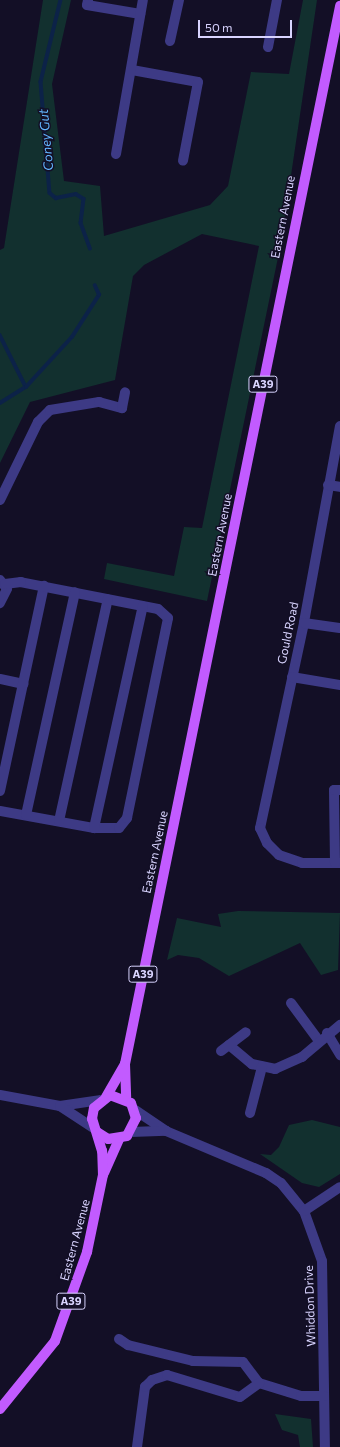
<!DOCTYPE html>
<html>
<head>
<meta charset="utf-8">
<style>
  body { margin:0 }
  #map { position:relative; width:340px; height:1447px; overflow:hidden; background:#130f26; font-family:Commissioner,sans-serif }
  div>[style] { position:absolute }
  .green>* { inset:0; background:#12302f }
  .stream>* { height:3.5px; margin:-1.75px; padding:0 1.75px; transform-origin:1.75px; border-radius:1.75px; background:#0c2248 }
  .minor>* { height:10px; margin:-5px; padding:0 5px; transform-origin:5px; border-radius:5px; background:#3d3a85 }
  .major>* { height:10px; margin:-5px; padding:0 5px; transform-origin:5px; border-radius:5px; background:#c25bff }
  span { translate:-50% -50%; white-space:nowrap; text-align:center; line-height:1.15; -webkit-text-stroke:3px #130f26; paint-order:stroke }
  .shield-label span { padding:1px 3px; background:#130f26; border:1px solid; border-radius:3px; -webkit-text-stroke-width:0 }
  .shield-label { font-size:11px; color:#d9d4ff; font-weight:700 }
  .street-label { font-size:12px; color:#d9d4ff }
  .water-label { font-size:13px; color:#62b6ff; font-style:italic }
  .scale { position:absolute; left:198px; top:20px; width:94px; height:18px; box-sizing:border-box; border:2px solid #d9d4ff; border-top:0; padding-left:5px; font-size:12px; line-height:14px; white-space:nowrap; color:#d9d4ff; -webkit-text-stroke:3px #130f26; paint-order:stroke }
</style>
</head>
<body>
<div id="map">
  <div class="green">
    <i style="clip-path:polygon(43px 0,71px 0,52px 84px,64px 181px,100px 186px,104px 236px,210px 205px,228px 186px,251px 72px,289px 74px,303px 0,317px 0,281px 243px,207px 601px,104px 579px,107px 563px,174px 576px,184px 527px,202px 528px,259px 246px,202px 234px,144px 265px,133px 276px,115px 380px,30px 402px,0 463px,0 250px,4px 248px)"></i>
    <i style="clip-path:polygon(238px 911px,340px 913px,338px 970px,321px 975px,300px 943px,229px 976px,199px 958px,178px 955px,167px 960px,177px 918px,221px 927px,218px 914px)"></i>
    <i style="clip-path:polygon(312px 1120px,340px 1127px,340px 1174px,319px 1187px,302px 1183px,260px 1154px,271px 1155px,279px 1147px,289px 1125px)"></i>
    <i style="clip-path:polygon(275px 1414px,311px 1419px,313px 1447px,300px 1447px,298px 1435px,282px 1430px)"></i>
  </div>
  <div class="stream">
    <i style="left:61px;top:0;width:84px;rotate:103.7deg"></i>
    <i style="left:41px;top:82px;width:111px;rotate:85.4deg"></i>
    <i style="left:50px;top:193px;width:8px;rotate:40deg"></i>
    <i style="left:56px;top:198px;width:20px;rotate:-11deg"></i>
    <i style="left:76px;top:194px;width:9px;rotate:32deg"></i>
    <i style="left:84px;top:199px;width:24px;rotate:97deg"></i>
    <i style="left:81px;top:223px;width:27px;rotate:70deg"></i>
    <i style="left:0;top:335px;width:58px;rotate:63.4deg"></i>
    <i style="left:0;top:403px;width:31px;rotate:-32deg"></i>
    <i style="left:26px;top:387px;width:68px;rotate:-47.4deg"></i>
    <i style="left:72px;top:337px;width:50px;rotate:-57.3deg"></i>
    <i style="left:99px;top:295px;width:10px;rotate:-114deg"></i>
  </div>
  <div class="minor">
    <i style="left:88px;top:0;width:5px;rotate:101deg"></i>
    <i style="left:87px;top:5px;width:54px;rotate:9.6deg"></i>
    <i style="left:170px;top:41px;width:42px;rotate:-77.6deg"></i>
    <i style="left:268px;top:47px;width:48px;rotate:-79.2deg"></i>
    <i style="left:132px;top:70px;width:67px;rotate:10.3deg"></i>
    <i style="left:198px;top:82px;width:80px;rotate:100.8deg"></i>
    <i style="left:116px;top:154px;width:156px;rotate:-80.1deg"></i>
    <i style="left:340px;top:426px;width:200px;rotate:100.4deg"></i>
    <i style="left:304px;top:623px;width:210px;rotate:102.1deg"></i>
    <i style="left:260px;top:828px;width:17px;rotate:65deg"></i>
    <i style="left:267px;top:843px;width:17px;rotate:45deg"></i>
    <i style="left:279px;top:855px;width:24px;rotate:19deg"></i>
    <i style="left:302px;top:863px;width:38px"></i>
    <i style="left:328px;top:485px;width:12px;rotate:9deg"></i>
    <i style="left:0;top:500px;width:87px;rotate:-64deg"></i>
    <i style="left:38px;top:422px;width:17px;rotate:-45deg"></i>
    <i style="left:50px;top:410px;width:50px;rotate:-9.3deg"></i>
    <i style="left:99px;top:402px;width:24px;rotate:15deg"></i>
    <i style="left:122px;top:408px;width:16px;rotate:-79deg"></i>
    <i style="left:0;top:580px;width:11px;rotate:52deg"></i>
    <i style="left:7px;top:589px;width:16px;rotate:117deg"></i>
    <i style="left:304px;top:623px;width:36px;rotate:8deg"></i>
    <i style="left:292px;top:677px;width:49px;rotate:9.5deg"></i>
    <i style="left:0;top:679px;width:24px;rotate:12deg"></i>
    <i style="left:0;top:791px;width:210px;rotate:-77.9deg"></i>
    <i style="left:0;top:811px;width:96px;rotate:10.3deg"></i>
    <i style="left:94px;top:828px;width:25px"></i>
    <i style="left:119px;top:828px;width:13px;rotate:-51deg"></i>
    <i style="left:127px;top:818px;width:204px;rotate:-78.4deg"></i>
    <i style="left:168px;top:618px;width:13px;rotate:-138deg"></i>
    <i style="left:158px;top:609px;width:140px;rotate:-168.9deg"></i>
    <i style="left:21px;top:582px;width:16px;rotate:173deg"></i>
    <i style="left:26px;top:815px;width:228px;rotate:-77.6deg"></i>
    <i style="left:59px;top:821px;width:227px;rotate:-77.6deg"></i>
    <i style="left:94px;top:828px;width:227px;rotate:-77.6deg"></i>
    <i style="left:335px;top:863px;width:73px;rotate:-90.8deg"></i>
    <i style="left:334px;top:790px;width:6px"></i>
    <i style="left:291px;top:1003px;width:47px;rotate:53.6deg"></i>
    <i style="left:327px;top:1033px;width:26px;rotate:59deg"></i>
    <i style="left:229px;top:1045px;width:30px;rotate:40deg"></i>
    <i style="left:252px;top:1064px;width:24px;rotate:12deg"></i>
    <i style="left:275px;top:1069px;width:30px;rotate:-24deg"></i>
    <i style="left:302px;top:1057px;width:50px;rotate:-40.1deg"></i>
    <i style="left:221px;top:1051px;width:31px;rotate:-37deg"></i>
    <i style="left:0;top:1095px;width:61px;rotate:10.4deg"></i>
    <i style="left:60px;top:1106px;width:40px;rotate:-8.5deg"></i>
    <i style="left:60px;top:1106px;width:42px;rotate:33.3deg"></i>
    <i style="left:135px;top:1110px;width:37px;rotate:34deg"></i>
    <i style="left:166px;top:1131px;width:108px;rotate:22.8deg"></i>
    <i style="left:266px;top:1173px;width:18px;rotate:34deg"></i>
    <i style="left:281px;top:1183px;width:36px;rotate:51deg"></i>
    <i style="left:304px;top:1211px;width:53px;rotate:70.2deg"></i>
    <i style="left:322px;top:1261px;width:186px;rotate:89.1deg"></i>
    <i style="left:250px;top:1113px;width:48px;rotate:-75.4deg"></i>
    <i style="left:131px;top:1132px;width:35px;rotate:-2deg"></i>
    <i style="left:304px;top:1211px;width:43px;rotate:-33.7deg"></i>
    <i style="left:119px;top:1339px;width:11px;rotate:34deg"></i>
    <i style="left:128px;top:1345px;width:67px;rotate:13.8deg"></i>
    <i style="left:193px;top:1361px;width:50px;rotate:1.1deg"></i>
    <i style="left:243px;top:1362px;width:26px;rotate:53deg"></i>
    <i style="left:259px;top:1383px;width:44px;rotate:17.2deg"></i>
    <i style="left:301px;top:1396px;width:23px"></i>
    <i style="left:137px;top:1447px;width:61px;rotate:-82.4deg"></i>
    <i style="left:145px;top:1387px;width:10px;rotate:-45deg"></i>
    <i style="left:152px;top:1380px;width:16px;rotate:-18deg"></i>
    <i style="left:167px;top:1375px;width:76px;rotate:16.8deg"></i>
    <i style="left:240px;top:1397px;width:24px;rotate:-36deg"></i>
  </div>
  <div class="major">
    <i style="left:125px;top:1064px;width:35px;rotate:88deg"></i>
    <i style="left:106px;top:1097px;width:38px;rotate:-60deg"></i>
    <i style="left:125px;top:1064px;width:1080px;rotate:-78.51deg"></i>
    <i style="left:104px;top:1173px;width:37px;rotate:-66deg"></i>
    <i style="left:0;top:1409px;width:87px;rotate:-51deg"></i>
    <i style="left:55px;top:1341px;width:95px;rotate:-70.2deg"></i>
    <i style="left:87px;top:1252px;width:79px;rotate:-78.3deg"></i>
    <i style="left:103px;top:1175px;width:24px;rotate:-92deg"></i>
    <i style="left:102px;top:1151px;width:34px;rotate:-107deg"></i>
    <i style="left:92px;top:1119px;width:11px;rotate:-80deg"></i>
    <i style="left:94px;top:1108px;width:21px;rotate:-39deg"></i>
    <i style="left:110px;top:1095px;width:22px;rotate:21deg"></i>
    <i style="left:131px;top:1103px;width:16px;rotate:72deg"></i>
    <i style="left:136px;top:1118px;width:20px;rotate:117deg"></i>
    <i style="left:127px;top:1136px;width:19px;rotate:171deg"></i>
    <i style="left:108px;top:1139px;width:13px;rotate:-148deg"></i>
  </div>
  <div class="shield-label">
    <span style="left:263px;top:384px">A39</span>
    <span style="left:143px;top:974px">A39</span>
    <span style="left:71px;top:1301px">A39</span>
  </div>
  <div class="street-label">
    <span style="left:283px;top:217px;rotate:-79deg">Eastern Avenue</span>
    <span style="left:220px;top:535px;rotate:-79deg">Eastern Avenue</span>
    <span style="left:288px;top:633px;rotate:-78deg">Gould Road</span>
    <span style="left:155px;top:852px;rotate:-78deg">Eastern Avenue</span>
    <span style="left:75px;top:1240px;rotate:-75deg">Eastern Avenue</span>
    <span style="left:310px;top:1306px;rotate:-92deg">Whiddon Drive</span>
  </div>
  <div class="water-label">
    <span style="left:46px;top:140px;rotate:-95deg">Coney Gut</span>
  </div>
  <div class="scale">50 m</div>
</div>
</body>
</html>
